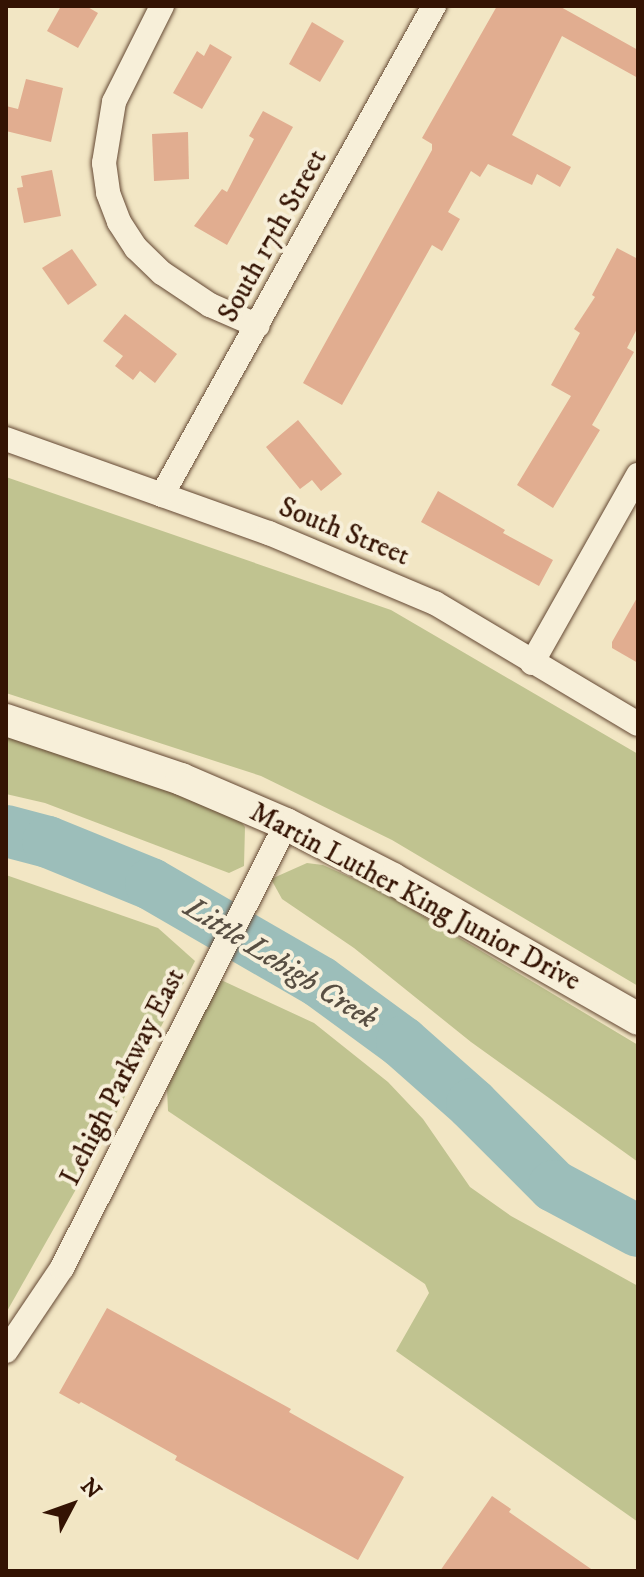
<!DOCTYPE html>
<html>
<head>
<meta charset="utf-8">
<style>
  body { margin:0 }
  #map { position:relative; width:644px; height:1577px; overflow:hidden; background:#f2e6c4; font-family:"IM FELL DW Pica",serif }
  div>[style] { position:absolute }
  .green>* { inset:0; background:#c0c390 }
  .river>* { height:52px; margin:-26px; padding:0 26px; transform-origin:26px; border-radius:26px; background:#9cbeba }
  .building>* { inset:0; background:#e1ad90 }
  .roads { filter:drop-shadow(0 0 2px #644833) drop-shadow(0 0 2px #644833) }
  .street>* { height:24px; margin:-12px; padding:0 12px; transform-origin:12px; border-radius:12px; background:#f7efd9 }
  .secondary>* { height:32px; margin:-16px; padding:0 16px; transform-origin:16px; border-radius:16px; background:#f7efd9 }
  span { translate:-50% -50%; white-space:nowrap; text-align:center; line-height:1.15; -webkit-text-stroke:8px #f7efd9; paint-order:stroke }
  .street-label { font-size:28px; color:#341303 }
  .water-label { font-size:30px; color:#584f43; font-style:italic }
  .frame { position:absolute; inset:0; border:8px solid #341303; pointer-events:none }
  .north { position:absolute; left:32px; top:1465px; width:80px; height:80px; -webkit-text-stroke:6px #f7efd9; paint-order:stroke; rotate:49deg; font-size:22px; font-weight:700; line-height:32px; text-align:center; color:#341303 }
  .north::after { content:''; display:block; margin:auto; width:28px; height:36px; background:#341303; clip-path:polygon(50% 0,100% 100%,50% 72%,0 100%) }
</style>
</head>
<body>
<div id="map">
  <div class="green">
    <i style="clip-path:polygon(6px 477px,391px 610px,638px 754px,638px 986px,392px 840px,261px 776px,6px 693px)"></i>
    <i style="clip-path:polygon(6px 734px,236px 815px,245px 827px,244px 866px,229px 873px,45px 803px,6px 794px)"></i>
    <i style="clip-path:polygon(307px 863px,323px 865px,383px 892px,638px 1045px,638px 1162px,471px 1042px,354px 948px,282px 899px,271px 879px)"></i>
    <i style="clip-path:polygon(6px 875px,158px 928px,195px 961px,88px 1168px,6px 1313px)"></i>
    <i style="clip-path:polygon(219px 979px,314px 1023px,388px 1082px,423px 1119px,470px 1187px,511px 1216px,638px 1286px,638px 1522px,396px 1351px,429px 1293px,425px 1284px,168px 1111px,167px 1089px)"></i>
  </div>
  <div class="river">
    <i style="left:6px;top:831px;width:43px;rotate:14.7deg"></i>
    <i style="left:48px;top:842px;width:111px;rotate:22.2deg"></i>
    <i style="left:151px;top:884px;width:195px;rotate:30.1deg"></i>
    <i style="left:320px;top:982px;width:102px;rotate:36.2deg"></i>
    <i style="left:402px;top:1042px;width:94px;rotate:41.5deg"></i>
    <i style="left:472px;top:1104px;width:116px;rotate:45deg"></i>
    <i style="left:554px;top:1186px;width:95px;rotate:28.2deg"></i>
  </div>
  <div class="building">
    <i style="clip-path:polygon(61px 6px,86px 6px,98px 13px,78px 48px,47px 31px)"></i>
    <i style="clip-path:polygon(497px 6px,559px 6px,638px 50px,638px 78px,562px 36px,512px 135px,571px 167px,560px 187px,537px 174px,532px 185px,488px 164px,480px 177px,471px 171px,448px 212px,460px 219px,442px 251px,432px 245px,342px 405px,303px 383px,432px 150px,432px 144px,422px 138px)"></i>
    <i style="clip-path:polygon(312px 22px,344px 41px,320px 82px,289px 64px)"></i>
    <i style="clip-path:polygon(210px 44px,232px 57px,202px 109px,173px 93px,197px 51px,204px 56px)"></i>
    <i style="clip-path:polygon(26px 79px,63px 88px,51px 142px,6px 131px,6px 106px,18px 109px)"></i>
    <i style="clip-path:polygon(263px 111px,293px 127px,227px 245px,194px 226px,222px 189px,227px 192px,254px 139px,249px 136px)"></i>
    <i style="clip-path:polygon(188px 132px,189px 179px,154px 181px,152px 134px)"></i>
    <i style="clip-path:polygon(52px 170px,61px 216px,24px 223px,17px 188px,23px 187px,21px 176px)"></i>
    <i style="clip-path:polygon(617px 248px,638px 259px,638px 327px,627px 348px,634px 352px,592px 425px,600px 430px,553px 508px,517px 485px,571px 396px,551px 385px,580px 333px,574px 329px,595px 297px,592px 295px)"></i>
    <i style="clip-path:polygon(72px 249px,97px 285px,68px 305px,42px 268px)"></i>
    <i style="clip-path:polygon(125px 314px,177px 354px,155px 383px,140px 371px,133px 380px,115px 366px,123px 356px,103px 341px)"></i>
    <i style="clip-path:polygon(298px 420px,342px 474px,321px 491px,312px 480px,300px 489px,266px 447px)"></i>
    <i style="clip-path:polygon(438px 491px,505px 530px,503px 533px,553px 560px,539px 586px,421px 522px)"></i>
    <i style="clip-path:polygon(638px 596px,638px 663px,612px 648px,612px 642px)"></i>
    <i style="clip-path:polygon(107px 1308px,291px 1409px,289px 1412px,404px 1477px,358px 1560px,175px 1460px,177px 1456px,81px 1402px,79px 1404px,59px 1393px)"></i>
    <i style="clip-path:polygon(492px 1496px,511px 1509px,509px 1512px,594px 1571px,440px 1571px)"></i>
  </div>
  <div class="roads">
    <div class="street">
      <i style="left:162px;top:6px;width:107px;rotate:116.6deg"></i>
      <i style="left:114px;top:102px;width:62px;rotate:99.3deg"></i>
      <i style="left:104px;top:163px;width:30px;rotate:82deg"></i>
      <i style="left:108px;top:193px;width:31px;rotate:69deg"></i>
      <i style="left:119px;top:222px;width:31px;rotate:57deg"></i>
      <i style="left:136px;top:248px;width:36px;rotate:44deg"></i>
      <i style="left:162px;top:273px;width:58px;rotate:33.7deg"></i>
      <i style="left:210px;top:305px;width:52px;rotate:23.6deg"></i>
      <i style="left:6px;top:439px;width:279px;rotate:19.7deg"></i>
      <i style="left:269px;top:533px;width:180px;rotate:22.9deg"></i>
      <i style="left:435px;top:603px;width:236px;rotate:30.8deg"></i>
      <i style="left:162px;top:495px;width:560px;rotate:-60.92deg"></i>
      <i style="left:532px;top:663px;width:216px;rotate:-60.6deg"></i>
      <i style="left:6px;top:1351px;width:100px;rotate:-56deg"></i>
      <i style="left:62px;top:1268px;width:497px;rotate:-63.2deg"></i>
    </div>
    <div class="secondary">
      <i style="left:6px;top:720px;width:185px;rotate:18.6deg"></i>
      <i style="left:181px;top:779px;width:114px;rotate:23.2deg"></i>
      <i style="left:286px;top:824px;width:120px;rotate:27.2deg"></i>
      <i style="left:393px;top:879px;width:282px;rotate:29.7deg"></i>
    </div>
  </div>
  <div class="street-label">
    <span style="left:273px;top:236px;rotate:-61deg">South 17th Street</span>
    <span style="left:344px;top:532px;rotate:22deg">South Street</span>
    <span style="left:415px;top:897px;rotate:28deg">Martin Luther King Junior Drive</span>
    <span style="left:123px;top:1077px;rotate:-63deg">Lehigh Parkway East</span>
  </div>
  <div class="water-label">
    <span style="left:280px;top:964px;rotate:32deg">Little Lehigh Creek</span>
  </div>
  <div class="frame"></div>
  <div class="north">N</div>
</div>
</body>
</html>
